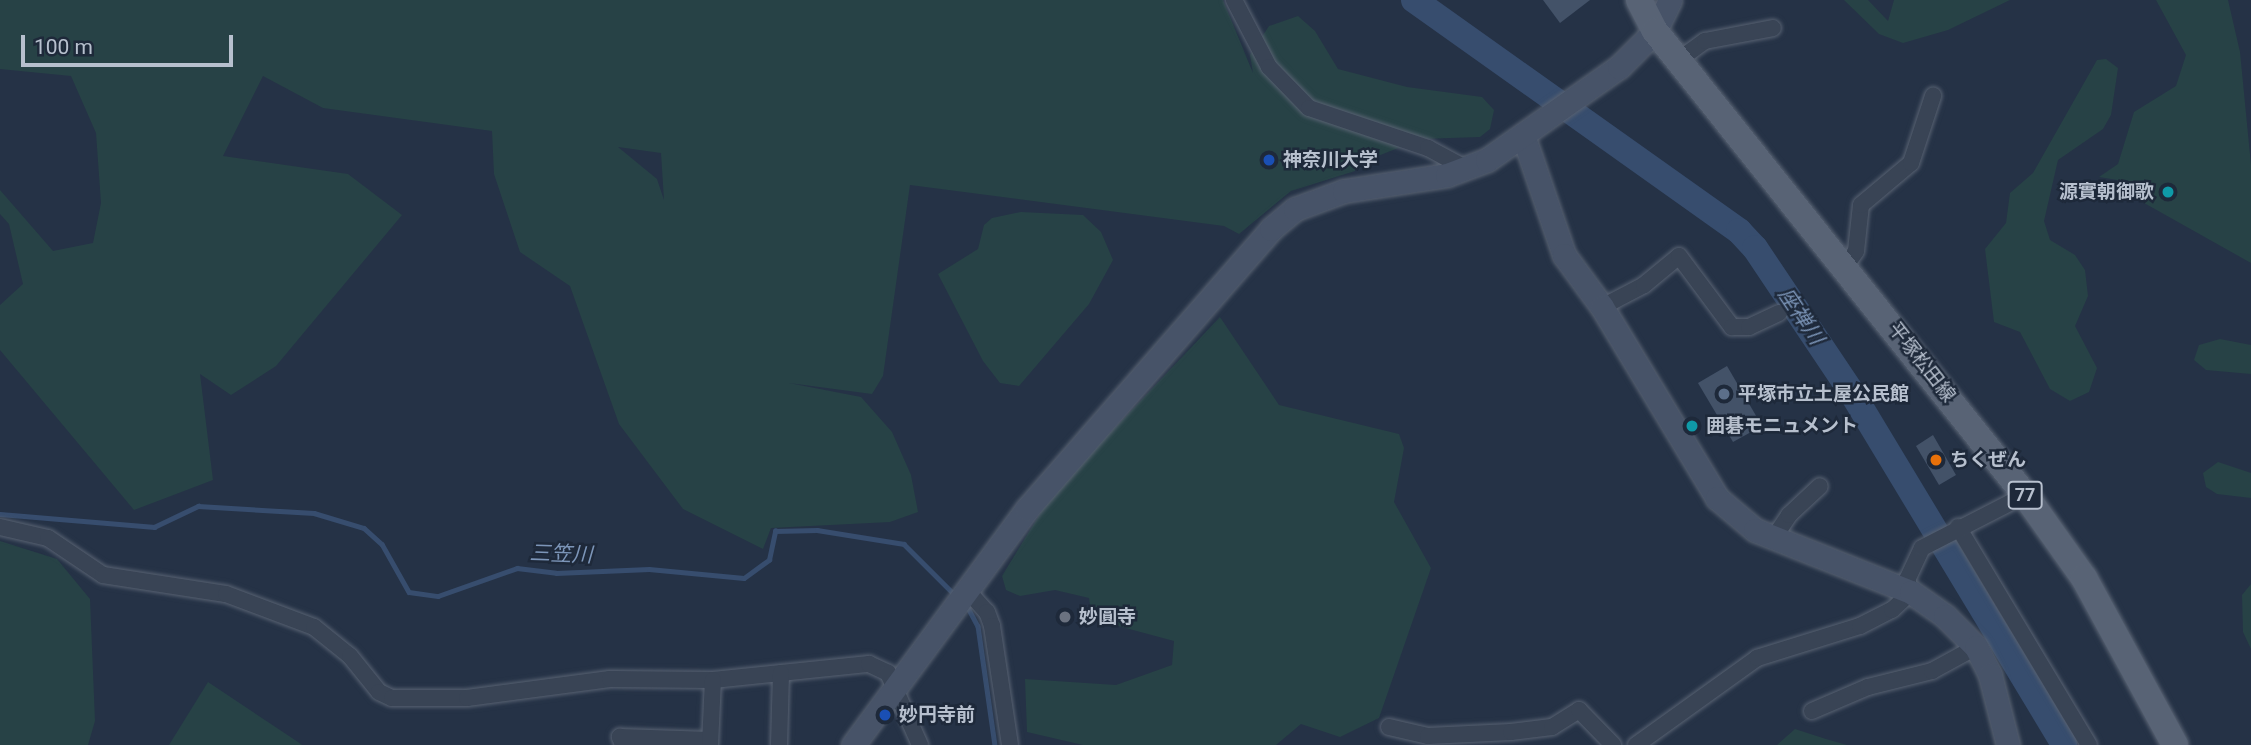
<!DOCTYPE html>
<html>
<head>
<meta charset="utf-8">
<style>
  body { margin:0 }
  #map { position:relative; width:2251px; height:745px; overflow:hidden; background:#253246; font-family:Roboto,"Noto Sans JP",sans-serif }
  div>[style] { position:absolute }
  .green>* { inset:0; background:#274246 }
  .stream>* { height:4.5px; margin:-2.25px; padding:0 2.25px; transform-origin:2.25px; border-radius:2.25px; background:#374d6e }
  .river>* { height:26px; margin:-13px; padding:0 13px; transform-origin:13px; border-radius:13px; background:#374d6e }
  .building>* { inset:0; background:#435268 }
  .roads { filter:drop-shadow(0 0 2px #586272) drop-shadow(0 0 2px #586272) }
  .street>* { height:16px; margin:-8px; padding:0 8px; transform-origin:8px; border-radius:8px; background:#394455 }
  .secondary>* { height:23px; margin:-11.5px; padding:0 11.5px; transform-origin:11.5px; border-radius:11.5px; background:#475368 }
  .primary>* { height:26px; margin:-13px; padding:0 13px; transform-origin:13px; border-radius:13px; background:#586375 }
  .dots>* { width:19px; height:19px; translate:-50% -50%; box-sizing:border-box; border:4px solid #1e293a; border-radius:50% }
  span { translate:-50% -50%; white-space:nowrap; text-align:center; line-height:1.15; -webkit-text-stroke:5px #1e293a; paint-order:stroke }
  .shield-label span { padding:2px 5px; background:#1e293a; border:2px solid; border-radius:5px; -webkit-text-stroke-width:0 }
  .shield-label { font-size:18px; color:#b7c0ce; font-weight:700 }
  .poi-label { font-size:19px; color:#b7c0ce; font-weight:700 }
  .left { translate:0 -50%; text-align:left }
  .right { translate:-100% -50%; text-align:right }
  .street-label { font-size:19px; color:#b7c0ce }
  .water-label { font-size:21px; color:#7c95b8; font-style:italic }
  .scale { position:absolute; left:21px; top:35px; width:212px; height:32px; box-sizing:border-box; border:4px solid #b7c0ce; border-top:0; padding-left:9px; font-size:21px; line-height:24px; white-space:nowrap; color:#b7c0ce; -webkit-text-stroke:5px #1e293a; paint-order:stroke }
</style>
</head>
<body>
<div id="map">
  <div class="green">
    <i style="clip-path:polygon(evenodd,0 0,1223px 0,1253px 73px,1250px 55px,1269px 26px,1298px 16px,1315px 31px,1338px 69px,1407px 87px,1482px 97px,1494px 110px,1490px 129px,1480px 137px,1421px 139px,1355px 165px,1355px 171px,1291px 191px,1239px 234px,1224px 226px,910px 185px,883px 376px,872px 394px,789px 383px,861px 397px,892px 432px,911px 475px,918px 512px,890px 522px,771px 528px,763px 549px,683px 509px,619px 424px,570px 286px,520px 252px,494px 174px,492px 131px,323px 108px,263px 76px,223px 156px,348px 174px,402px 215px,276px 366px,231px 395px,200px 374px,213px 480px,134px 510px,0 350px,0 305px,23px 284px,9px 224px,0 214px,0 190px,53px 251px,93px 243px,101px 203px,96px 133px,71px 76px,0 69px,0 0,618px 147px,661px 153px,664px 200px,657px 179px,618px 147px)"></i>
    <i style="clip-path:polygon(1844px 0,1868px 0,1888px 21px,1894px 0,2010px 0,1948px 30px,1903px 43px,1879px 34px)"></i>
    <i style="clip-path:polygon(2156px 0,2228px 0,2240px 52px,2251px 165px,2251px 263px,2137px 199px,2123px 181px,2099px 177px,2118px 164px,2134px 112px,2176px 86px,2186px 55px)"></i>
    <i style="clip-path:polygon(2106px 59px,2118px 68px,2111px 115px,2103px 129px,2058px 160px,2044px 221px,2050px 240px,2075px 255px,2085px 270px,2088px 296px,2075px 326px,2097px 368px,2089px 392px,2070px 401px,2050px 389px,2020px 332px,1994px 322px,1985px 249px,2006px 223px,2010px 193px,2033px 173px,2097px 60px)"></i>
    <i style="clip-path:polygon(1021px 212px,1083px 215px,1101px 232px,1113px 260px,1089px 304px,1019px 386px,1000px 383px,983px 361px,938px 274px,978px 249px,984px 225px,992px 218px)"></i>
    <i style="clip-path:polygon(1220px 317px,1279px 405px,1399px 434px,1404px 448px,1394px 502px,1431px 568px,1379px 718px,1340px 737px,1301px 724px,1276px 745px,1083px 745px,1027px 732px,1025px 679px,1116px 685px,1172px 665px,1174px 641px,1092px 619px,1089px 598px,1055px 590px,1020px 596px,1006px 590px,1002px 576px,1052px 494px)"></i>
    <i style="clip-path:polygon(2220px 339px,2251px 345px,2251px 374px,2206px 370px,2194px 360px,2199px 345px)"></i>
    <i style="clip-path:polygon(2218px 462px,2251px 473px,2251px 498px,2217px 494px,2206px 487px,2203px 473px)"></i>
    <i style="clip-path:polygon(0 541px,57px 559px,90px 599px,95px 721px,88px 745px,0 745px)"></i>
    <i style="clip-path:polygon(2251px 584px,2251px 649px,2243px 632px,2242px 595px)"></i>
    <i style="clip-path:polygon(208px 682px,298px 742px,302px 745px,169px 745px)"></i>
    <i style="clip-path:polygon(1795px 729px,1826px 739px,1847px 745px,1777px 745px)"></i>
  </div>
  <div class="stream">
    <i style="left:0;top:514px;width:155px;rotate:4.8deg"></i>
    <i style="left:154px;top:527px;width:49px;rotate:-25.5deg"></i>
    <i style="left:198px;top:506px;width:116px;rotate:3.5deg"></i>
    <i style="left:314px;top:513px;width:52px;rotate:16.7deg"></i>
    <i style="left:364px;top:528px;width:24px;rotate:42deg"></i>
    <i style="left:382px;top:544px;width:55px;rotate:60.6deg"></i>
    <i style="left:409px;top:592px;width:29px;rotate:8deg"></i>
    <i style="left:438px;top:596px;width:84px;rotate:-19.5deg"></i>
    <i style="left:517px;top:568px;width:39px;rotate:7deg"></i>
    <i style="left:556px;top:573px;width:93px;rotate:-2.5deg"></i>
    <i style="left:649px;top:569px;width:95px;rotate:5.4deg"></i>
    <i style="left:744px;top:578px;width:31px;rotate:-36deg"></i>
    <i style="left:769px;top:560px;width:30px;rotate:-78deg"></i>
    <i style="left:775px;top:531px;width:42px;rotate:-1.4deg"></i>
    <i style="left:817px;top:530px;width:88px;rotate:9.1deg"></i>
    <i style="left:904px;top:544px;width:72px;rotate:45deg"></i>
    <i style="left:965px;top:602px;width:27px;rotate:62deg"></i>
    <i style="left:978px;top:626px;width:120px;rotate:81.9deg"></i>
  </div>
  <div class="river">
    <i style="left:1414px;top:0;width:399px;rotate:35.4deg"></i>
    <i style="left:1739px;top:231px;width:23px;rotate:47deg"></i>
    <i style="left:1755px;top:248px;width:174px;rotate:56.2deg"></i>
    <i style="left:1852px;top:393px;width:411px;rotate:58.9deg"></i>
  </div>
  <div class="building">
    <i style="clip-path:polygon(1543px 0,1590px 0,1560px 23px)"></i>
    <i style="clip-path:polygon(1727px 366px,1762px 426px,1733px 442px,1698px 383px)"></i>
    <i style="clip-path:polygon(1933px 435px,1956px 475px,1939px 485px,1916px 446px)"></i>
  </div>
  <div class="roads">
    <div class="street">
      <i style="left:1234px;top:0;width:76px;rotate:62.4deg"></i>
      <i style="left:1269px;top:67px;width:57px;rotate:45.7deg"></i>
      <i style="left:1309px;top:108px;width:126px;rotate:18.6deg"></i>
      <i style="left:1428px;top:148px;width:44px;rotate:28.3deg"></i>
      <i style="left:1680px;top:59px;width:31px;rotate:-36deg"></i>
      <i style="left:1705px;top:41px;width:69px;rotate:-10.8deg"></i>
      <i style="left:1846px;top:265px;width:17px;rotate:-54deg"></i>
      <i style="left:1856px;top:251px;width:46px;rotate:-83.8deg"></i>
      <i style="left:1861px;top:205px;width:65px;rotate:-40deg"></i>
      <i style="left:1911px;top:163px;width:71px;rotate:-71.8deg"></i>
      <i style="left:1602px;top:307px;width:47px;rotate:-27.6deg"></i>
      <i style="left:1644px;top:285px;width:45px;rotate:-39.6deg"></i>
      <i style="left:1679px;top:256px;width:89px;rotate:53.3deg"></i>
      <i style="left:1732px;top:327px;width:17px"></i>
      <i style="left:1749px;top:327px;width:33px;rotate:-25deg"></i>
      <i style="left:0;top:527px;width:49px;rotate:12.9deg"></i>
      <i style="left:48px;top:538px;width:66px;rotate:33.9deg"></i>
      <i style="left:103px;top:575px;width:124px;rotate:8.8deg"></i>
      <i style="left:226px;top:594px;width:94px;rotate:20.6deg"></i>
      <i style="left:314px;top:627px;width:46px;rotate:38.9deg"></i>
      <i style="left:350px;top:656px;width:46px;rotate:51.1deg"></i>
      <i style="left:379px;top:692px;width:14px;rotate:25deg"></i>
      <i style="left:392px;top:698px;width:75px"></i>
      <i style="left:467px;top:698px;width:144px;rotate:-7.6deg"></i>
      <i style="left:610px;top:679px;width:103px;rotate:0.6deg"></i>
      <i style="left:713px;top:680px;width:157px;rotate:-5.9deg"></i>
      <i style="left:869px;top:664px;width:21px;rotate:25deg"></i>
      <i style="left:888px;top:673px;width:79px;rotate:66deg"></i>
      <i style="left:1958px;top:527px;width:254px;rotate:59deg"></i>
      <i style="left:1773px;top:539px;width:29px;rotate:-56deg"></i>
      <i style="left:1789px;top:515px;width:42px;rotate:-43.1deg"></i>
      <i style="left:966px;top:589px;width:31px;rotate:48deg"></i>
      <i style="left:987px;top:612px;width:15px;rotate:70deg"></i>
      <i style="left:992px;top:626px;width:120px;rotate:81.4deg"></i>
      <i style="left:1812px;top:711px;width:61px;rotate:-23.2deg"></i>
      <i style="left:1868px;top:687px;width:66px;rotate:-14deg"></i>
      <i style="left:1932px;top:671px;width:50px;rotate:-28.6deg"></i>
      <i style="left:1389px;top:727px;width:40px;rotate:13deg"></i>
      <i style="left:1428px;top:736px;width:83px;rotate:-2.8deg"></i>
      <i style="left:1511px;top:732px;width:41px;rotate:-7deg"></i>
      <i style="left:1552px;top:727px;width:32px;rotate:-32deg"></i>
      <i style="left:1579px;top:710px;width:49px;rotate:45.8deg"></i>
      <i style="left:623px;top:745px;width:9px;rotate:-111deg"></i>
      <i style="left:620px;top:737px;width:90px;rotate:1.9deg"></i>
      <i style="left:710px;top:745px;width:65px;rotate:-87.4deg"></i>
      <i style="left:779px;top:745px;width:72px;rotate:-88.4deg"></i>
      <i style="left:1636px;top:745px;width:149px;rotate:-35.7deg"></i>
      <i style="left:1757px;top:658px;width:108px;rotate:-17.3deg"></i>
      <i style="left:1860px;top:626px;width:36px;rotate:-27deg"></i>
      <i style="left:1892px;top:610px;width:26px;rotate:-43deg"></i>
      <i style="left:1911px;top:592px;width:13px;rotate:-108deg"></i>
      <i style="left:1907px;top:580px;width:35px;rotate:-65deg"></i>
      <i style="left:1922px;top:548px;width:116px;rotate:-27.2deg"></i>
    </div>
    <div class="secondary">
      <i style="left:1523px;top:135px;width:127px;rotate:71.1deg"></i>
      <i style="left:1564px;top:255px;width:64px;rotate:53.8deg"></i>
      <i style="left:1602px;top:307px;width:223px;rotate:58.9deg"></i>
      <i style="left:1717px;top:498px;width:50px;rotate:40.1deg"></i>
      <i style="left:1755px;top:530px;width:168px;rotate:21.7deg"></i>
      <i style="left:1911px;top:592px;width:42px;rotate:35.2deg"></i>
      <i style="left:1945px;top:616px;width:44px;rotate:45deg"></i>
      <i style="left:1976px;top:647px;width:31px;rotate:63deg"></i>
      <i style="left:1990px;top:675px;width:72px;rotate:75.6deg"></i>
      <i style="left:853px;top:745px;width:293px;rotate:-53.6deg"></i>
      <i style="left:1027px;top:509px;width:371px;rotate:-48.9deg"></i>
      <i style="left:1271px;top:229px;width:31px;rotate:-40deg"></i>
      <i style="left:1295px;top:209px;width:52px;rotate:-20.2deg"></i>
      <i style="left:1344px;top:191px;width:104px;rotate:-8.8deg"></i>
      <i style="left:1447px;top:175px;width:43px;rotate:-20.6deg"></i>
      <i style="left:1487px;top:160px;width:161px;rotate:-35.2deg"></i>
      <i style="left:1619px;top:67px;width:51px;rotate:-45deg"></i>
      <i style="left:1655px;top:31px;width:34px;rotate:-64deg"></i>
    </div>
    <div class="primary">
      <i style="left:1639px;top:0;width:35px;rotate:63deg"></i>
      <i style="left:1655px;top:31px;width:593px;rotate:51.43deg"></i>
      <i style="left:2025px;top:495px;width:102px;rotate:54.6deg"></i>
      <i style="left:2084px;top:578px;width:190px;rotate:61.4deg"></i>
    </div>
  </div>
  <div class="dots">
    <i style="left:1269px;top:160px;background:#1a4fb4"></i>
    <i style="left:2168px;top:192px;background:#0f9aa8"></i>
    <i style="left:1724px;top:394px;background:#5c6f8a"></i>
    <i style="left:1692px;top:426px;background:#0f9aa8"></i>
    <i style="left:1936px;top:460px;background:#e8710a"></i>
    <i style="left:1065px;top:617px;background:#6b7280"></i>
    <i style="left:885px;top:715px;background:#1a4fb4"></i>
  </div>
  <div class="shield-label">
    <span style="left:2025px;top:495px">77</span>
  </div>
  <div class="poi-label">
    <span class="left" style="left:1283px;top:160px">神奈川大学</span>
    <span class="right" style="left:2154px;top:192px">源實朝御歌</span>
    <span class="left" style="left:1738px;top:394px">平塚市立土屋公民館</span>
    <span class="left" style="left:1706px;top:426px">囲碁モニュメント</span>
    <span class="left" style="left:1950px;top:460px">ちくぜん</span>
    <span class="left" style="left:1079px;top:617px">妙圓寺</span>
    <span class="left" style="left:899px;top:715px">妙円寺前</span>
  </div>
  <div class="street-label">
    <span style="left:1922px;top:362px;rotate:52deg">平塚松田線</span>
  </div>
  <div class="water-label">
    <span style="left:1801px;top:316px;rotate:56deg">座禅川</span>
    <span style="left:561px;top:554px;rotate:2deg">三笠川</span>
  </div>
  <div class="scale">100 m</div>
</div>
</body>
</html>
